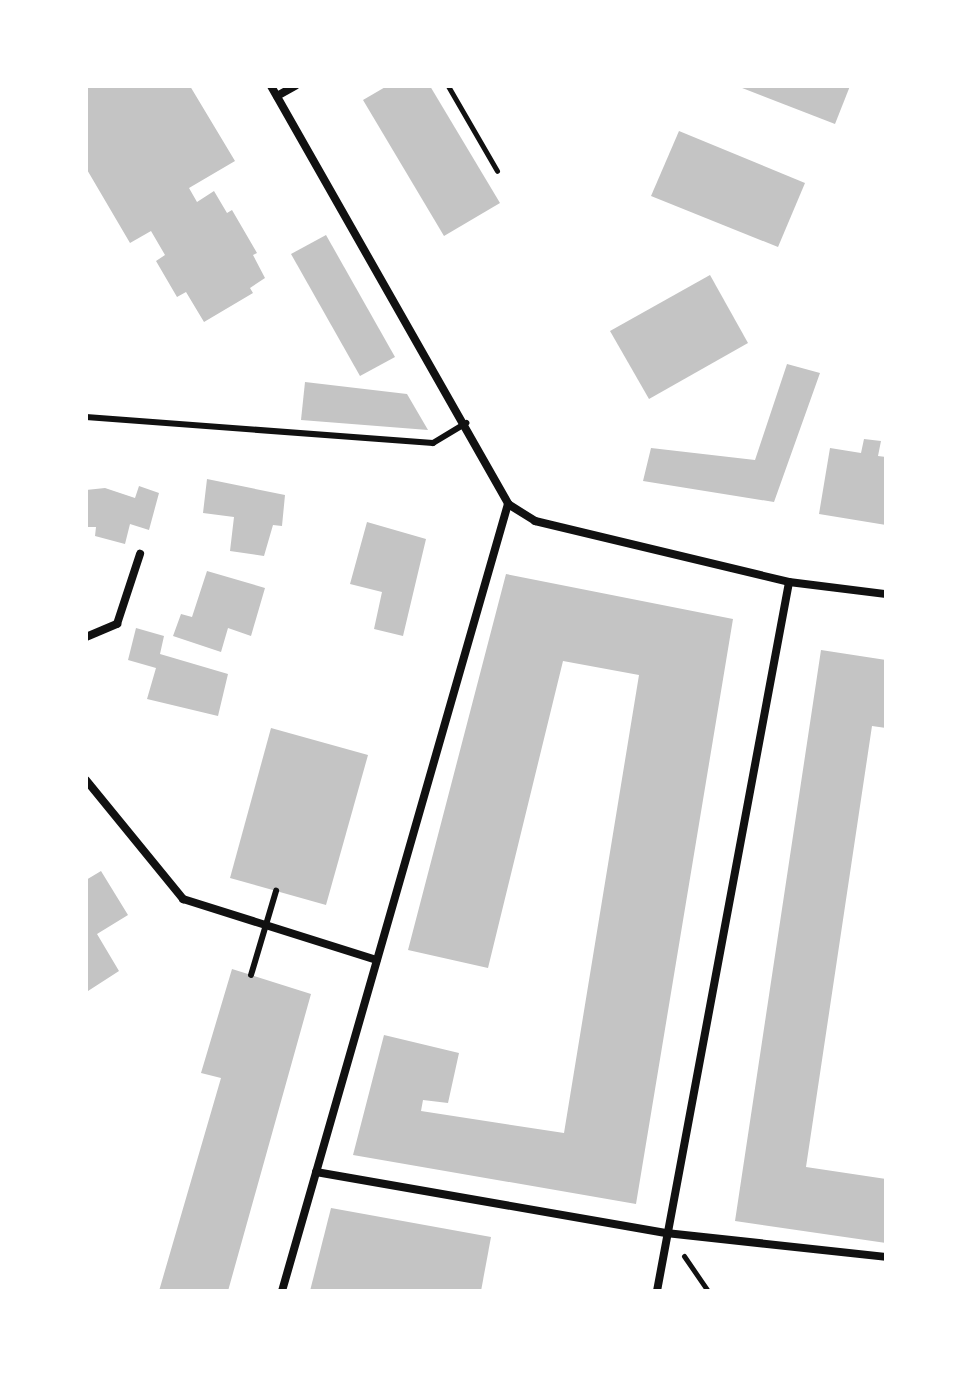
<!DOCTYPE html>
<html>
<head>
<meta charset="utf-8">
<style>
  body { margin:0 }
  #map { position:relative; width:972px; height:1377px; overflow:hidden; background:#fff; font-family:Jost,sans-serif }
  div>[style] { position:absolute }
  .building>* { inset:0; background:#c4c4c4 }
  .path>* { height:5px; margin:-2.5px; padding:0 2.5px; transform-origin:2.5px; border-radius:2.5px; background:#111 }
  .service>* { height:6px; margin:-3px; padding:0 3px; transform-origin:3px; border-radius:3px; background:#111 }
  .minor>* { height:8px; margin:-4px; padding:0 4px; transform-origin:4px; border-radius:4px; background:#111 }
  span { translate:-50% -50%; white-space:nowrap; text-align:center; line-height:1.15; -webkit-text-stroke:8px #fff; paint-order:stroke }
  .frame { position:absolute; inset:0; border:88px solid #fff; pointer-events:none }
</style>
</head>
<body>
<div id="map">
  <div class="building">
    <i style="clip-path:polygon(86px 86px,190px 86px,235px 161px,189px 188px,197px 202px,214px 191px,227px 213px,232px 210px,257px 253px,253px 255px,265px 278px,250px 288px,253px 293px,204px 322px,186px 292px,177px 297px,156px 261px,165px 255px,151px 231px,130px 243px,86px 168px)"></i>
    <i style="clip-path:polygon(387px 86px,430px 86px,500px 203px,444px 236px,363px 100px)"></i>
    <i style="clip-path:polygon(737px 86px,850px 86px,835px 124px)"></i>
    <i style="clip-path:polygon(679px 131px,805px 183px,778px 247px,651px 196px)"></i>
    <i style="clip-path:polygon(326px 235px,395px 357px,360px 376px,291px 254px)"></i>
    <i style="clip-path:polygon(710px 275px,748px 343px,649px 399px,610px 331px)"></i>
    <i style="clip-path:polygon(787px 364px,820px 373px,774px 502px,643px 481px,651px 448px,755px 460px)"></i>
    <i style="clip-path:polygon(305px 382px,407px 394px,428px 430px,301px 420px)"></i>
    <i style="clip-path:polygon(864px 439px,881px 441px,878px 456px,886px 457px,886px 525px,819px 514px,830px 448px,861px 453px)"></i>
    <i style="clip-path:polygon(207px 479px,285px 495px,282px 526px,273px 525px,264px 556px,230px 551px,234px 517px,203px 513px)"></i>
    <i style="clip-path:polygon(139px 486px,159px 493px,149px 530px,130px 524px,125px 544px,95px 536px,96px 527px,86px 527px,86px 490px,105px 488px,135px 498px)"></i>
    <i style="clip-path:polygon(367px 522px,426px 539px,403px 636px,374px 629px,382px 592px,350px 584px)"></i>
    <i style="clip-path:polygon(207px 571px,265px 588px,251px 636px,228px 628px,221px 652px,173px 636px,181px 614px,192px 617px)"></i>
    <i style="clip-path:polygon(506px 574px,733px 619px,636px 1204px,353px 1155px,384px 1035px,459px 1053px,448px 1103px,423px 1100px,421px 1111px,564px 1133px,639px 675px,563px 661px,488px 968px,408px 950px)"></i>
    <i style="clip-path:polygon(136px 628px,164px 636px,160px 654px,228px 674px,218px 716px,147px 699px,156px 668px,128px 660px)"></i>
    <i style="clip-path:polygon(821px 650px,886px 660px,886px 728px,872px 726px,806px 1167px,886px 1179px,886px 1243px,735px 1221px)"></i>
    <i style="clip-path:polygon(271px 728px,368px 755px,326px 905px,230px 878px)"></i>
    <i style="clip-path:polygon(101px 871px,128px 915px,97px 934px,119px 971px,88px 991px,86px 880px)"></i>
    <i style="clip-path:polygon(232px 969px,311px 994px,228px 1291px,159px 1291px,221px 1078px,201px 1073px)"></i>
    <i style="clip-path:polygon(331px 1208px,491px 1237px,481px 1291px,310px 1291px)"></i>
  </div>
  <div class="path">
    <i style="left:448px;top:86px;width:98px;rotate:60deg"></i>
    <i style="left:684px;top:1256px;width:42px;rotate:55.6deg"></i>
  </div>
  <div class="service">
    <i style="left:86px;top:417px;width:348px;rotate:4.3deg"></i>
    <i style="left:433px;top:443px;width:39px;rotate:-31deg"></i>
    <i style="left:251px;top:975px;width:88px;rotate:-73.4deg"></i>
  </div>
  <div class="minor">
    <i style="left:271px;top:86px;width:481px;rotate:60.4deg"></i>
    <i style="left:508px;top:504px;width:32px;rotate:32deg"></i>
    <i style="left:535px;top:521px;width:261px;rotate:13.5deg"></i>
    <i style="left:789px;top:582px;width:98px;rotate:7.1deg"></i>
    <i style="left:277px;top:96px;width:21px;rotate:-29deg"></i>
    <i style="left:86px;top:637px;width:34px;rotate:-23deg"></i>
    <i style="left:117px;top:624px;width:74px;rotate:-71.8deg"></i>
    <i style="left:86px;top:780px;width:154px;rotate:50.8deg"></i>
    <i style="left:183px;top:899px;width:203px;rotate:17.5deg"></i>
    <i style="left:316px;top:1172px;width:355px;rotate:9.9deg"></i>
    <i style="left:666px;top:1233px;width:221px;rotate:6.2deg"></i>
    <i style="left:282px;top:1291px;width:819px;rotate:-73.98deg"></i>
    <i style="left:657px;top:1291px;width:721px;rotate:-79.45deg"></i>
  </div>
  <div class="frame"></div>
</div>
</body>
</html>
